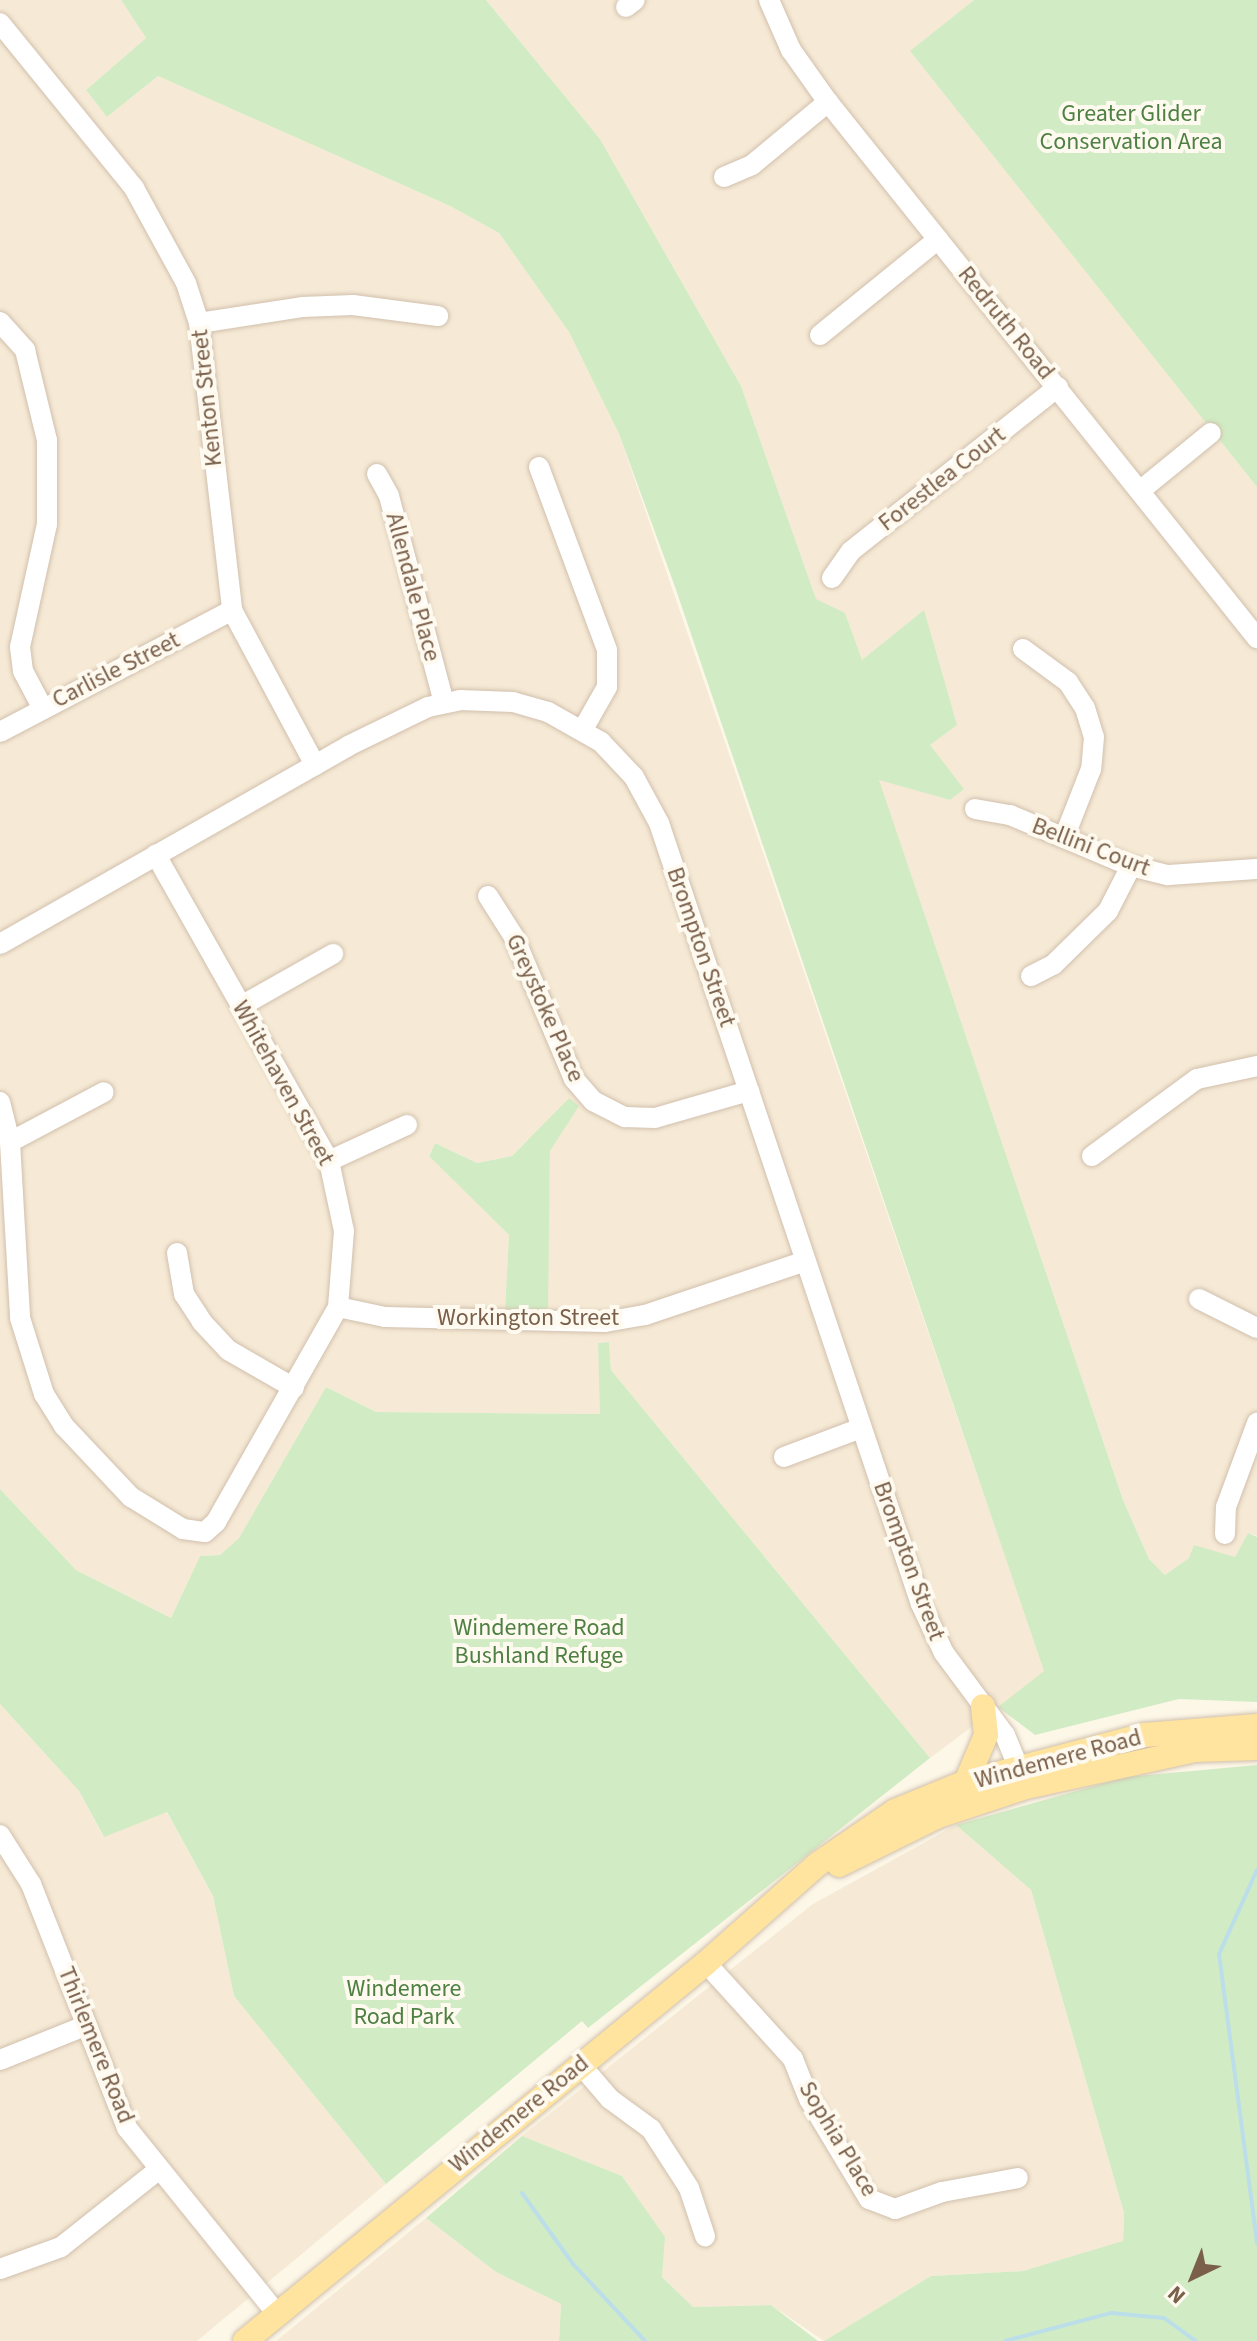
<!DOCTYPE html>
<html>
<head>
<meta charset="utf-8">
<style>
  body { margin:0 }
  #map { position:relative; width:1257px; height:2341px; overflow:hidden; background:#fdf7e8; font-family:"Source Sans 3",sans-serif }
  div>[style] { position:absolute }
  .residential>* { inset:0; background:#f6ead6 }
  .green>* { inset:0; background:#d1ecc5 }
  .stream>* { height:4px; margin:-2px; padding:0 2px; transform-origin:2px; border-radius:2px; background:#bbdee9 }
  .roads { filter:drop-shadow(0 0 2px #d1c0ad) drop-shadow(0 0 2px #d1c0ad) }
  .minor>* { height:20px; margin:-10px; padding:0 10px; transform-origin:10px; border-radius:10px; background:#fff }
  .major>* { height:24px; margin:-12px; padding:0 12px; transform-origin:12px; border-radius:12px; background:#fee49f }
  span { translate:-50% -50%; white-space:nowrap; text-align:center; line-height:1.15; -webkit-text-stroke:8px #fffaf0; paint-order:stroke }
  .park-label { font-size:24px; color:#4d8042 }
  .street-label { font-size:24px; color:#7a604a }
  .north { position:absolute; left:1153px; top:2237px; width:80px; height:80px; -webkit-text-stroke:6px #fffaf0; paint-order:stroke; rotate:223deg; font-size:22px; font-weight:700; line-height:32px; text-align:center; color:#7a604a }
  .north::after { content:''; display:block; margin:auto; width:28px; height:36px; background:#7a604a; clip-path:polygon(50% 0,100% 100%,50% 72%,0 100%) }
</style>
</head>
<body>
<div id="map">
  <div class="residential">
    <i style="clip-path:polygon(evenodd,0 0,121px 0,146px 38px,86px 90px,107px 117px,158px 76px,450px 206px,499px 233px,569px 332px,619px 434px,1045px 1672px,930px 1758px,611px 1370px,609px 1342px,598px 1343px,601px 1414px,376px 1412px,326px 1387px,239px 1538px,220px 1555px,200px 1556px,171px 1618px,76px 1570px,0 1489px,0 0,569px 1098px,550px 1151px,547px 1311px,505px 1310px,509px 1235px,429px 1155px,435px 1143px,477px 1163px,512px 1156px,569px 1098px)"></i>
    <i style="clip-path:polygon(486px 0,974px 0,911px 51px,1257px 487px,1257px 1536px,1248px 1533px,1235px 1557px,1189px 1558px,1165px 1575px,1149px 1559px,1123px 1500px,878px 779px,950px 800px,943px 764px,929px 745px,923px 611px,862px 661px,845px 614px,816px 600px,741px 386px,600px 139px)"></i>
    <i style="clip-path:polygon(0 1704px,79px 1791px,103px 1836px,166px 1811px,213px 1896px,234px 1996px,386px 2184px,197px 2341px,0 2341px)"></i>
    <i style="clip-path:polygon(956px 1825px,1031px 1890px,1124px 2213px,1123px 2242px,1023px 2271px,931px 2276px,824px 2341px,771px 2305px,693px 2307px,662px 2277px,664px 2237px,622px 2176px,522px 2136px,813px 1904px)"></i>
    <i style="clip-path:polygon(426px 2218px,496px 2272px,561px 2304px,559px 2341px,276px 2341px)"></i>
  </div>
  <div class="green">
    <i style="clip-path:polygon(121px 0,486px 0,600px 139px,741px 386px,816px 599px,845px 613px,862px 660px,924px 610px,957px 725px,930px 745px,964px 789px,950px 800px,879px 780px,1123px 1500px,1149px 1559px,1165px 1575px,1189px 1558px,1194px 1545px,1235px 1557px,1248px 1533px,1257px 1537px,1257px 1702px,1179px 1699px,1035px 1735px,998px 1707px,1044px 1671px,674px 584px,619px 434px,569px 332px,499px 233px,450px 206px,158px 76px,107px 117px,86px 90px,146px 38px)"></i>
    <i style="clip-path:polygon(974px 0,1257px 0,1257px 487px,910px 51px)"></i>
    <i style="clip-path:polygon(569px 1098px,579px 1106px,550px 1151px,548px 1311px,505px 1310px,509px 1235px,429px 1156px,435px 1143px,477px 1163px,512px 1156px)"></i>
    <i style="clip-path:polygon(609px 1342px,611px 1370px,930px 1758px,588px 2028px,582px 2021px,386px 2184px,234px 1996px,213px 1896px,167px 1812px,104px 1837px,79px 1791px,0 1704px,0 1489px,76px 1570px,171px 1618px,200px 1556px,220px 1555px,239px 1538px,326px 1387px,376px 1412px,600px 1414px,598px 1343px)"></i>
    <i style="clip-path:polygon(1257px 1765px,1257px 2341px,824px 2341px,931px 2276px,1023px 2271px,1123px 2241px,1124px 2213px,1031px 1890px,956px 1825px,1126px 1777px)"></i>
    <i style="clip-path:polygon(522px 2136px,622px 2176px,665px 2237px,662px 2277px,693px 2307px,771px 2305px,818px 2341px,559px 2341px,561px 2304px,496px 2272px,426px 2218px)"></i>
  </div>
  <div class="stream">
    <i style="left:1257px;top:1870px;width:92px;rotate:114.3deg"></i>
    <i style="left:1219px;top:1954px;width:292px;rotate:82.5deg"></i>
    <i style="left:522px;top:2193px;width:87px;rotate:54.3deg"></i>
    <i style="left:573px;top:2264px;width:105px;rotate:46.9deg"></i>
    <i style="left:1005px;top:2341px;width:110px;rotate:-14.8deg"></i>
    <i style="left:1111px;top:2313px;width:53px;rotate:5.4deg"></i>
    <i style="left:1164px;top:2318px;width:39px;rotate:36deg"></i>
  </div>
  <div class="roads">
    <div class="minor">
      <i style="left:769px;top:0;width:55px;rotate:66.3deg"></i>
      <i style="left:791px;top:50px;width:64px;rotate:54.6deg"></i>
      <i style="left:828px;top:102px;width:687px;rotate:51.33deg"></i>
      <i style="left:626px;top:7px;width:11px;rotate:-38deg"></i>
      <i style="left:0;top:23px;width:213px;rotate:50.9deg"></i>
      <i style="left:134px;top:188px;width:108px;rotate:61.3deg"></i>
      <i style="left:186px;top:283px;width:42px;rotate:72deg"></i>
      <i style="left:199px;top:323px;width:289px;rotate:83.4deg"></i>
      <i style="left:232px;top:610px;width:176px;rotate:61.8deg"></i>
      <i style="left:724px;top:177px;width:30px;rotate:-23deg"></i>
      <i style="left:752px;top:165px;width:99px;rotate:-39.7deg"></i>
      <i style="left:0;top:322px;width:38px;rotate:48deg"></i>
      <i style="left:25px;top:350px;width:93px;rotate:76.3deg"></i>
      <i style="left:47px;top:440px;width:84px;rotate:90deg"></i>
      <i style="left:47px;top:524px;width:126px;rotate:102.4deg"></i>
      <i style="left:20px;top:647px;width:24px;rotate:83deg"></i>
      <i style="left:23px;top:671px;width:43px;rotate:62.2deg"></i>
      <i style="left:199px;top:323px;width:104px;rotate:-8.8deg"></i>
      <i style="left:302px;top:307px;width:51px;rotate:-2.2deg"></i>
      <i style="left:353px;top:305px;width:86px;rotate:7.4deg"></i>
      <i style="left:820px;top:335px;width:152px;rotate:-39.1deg"></i>
      <i style="left:539px;top:467px;width:195px;rotate:69.6deg"></i>
      <i style="left:607px;top:650px;width:37px;rotate:90deg"></i>
      <i style="left:607px;top:687px;width:48px;rotate:119.7deg"></i>
      <i style="left:377px;top:474px;width:25px;rotate:61deg"></i>
      <i style="left:389px;top:496px;width:213px;rotate:75.1deg"></i>
      <i style="left:1141px;top:490px;width:90px;rotate:-39.2deg"></i>
      <i style="left:832px;top:578px;width:33px;rotate:-55deg"></i>
      <i style="left:851px;top:551px;width:264px;rotate:-38.4deg"></i>
      <i style="left:1023px;top:649px;width:56px;rotate:36.3deg"></i>
      <i style="left:1068px;top:682px;width:31px;rotate:57deg"></i>
      <i style="left:1085px;top:708px;width:30px;rotate:73deg"></i>
      <i style="left:1094px;top:737px;width:32px;rotate:95deg"></i>
      <i style="left:1091px;top:769px;width:74px;rotate:111.4deg"></i>
      <i style="left:0;top:732px;width:262px;rotate:-27.7deg"></i>
      <i style="left:975px;top:809px;width:36px;rotate:10deg"></i>
      <i style="left:1010px;top:815px;width:131px;rotate:22.9deg"></i>
      <i style="left:1131px;top:866px;width:38px;rotate:14deg"></i>
      <i style="left:1168px;top:875px;width:89px;rotate:-3.9deg"></i>
      <i style="left:488px;top:896px;width:49px;rotate:57.6deg"></i>
      <i style="left:514px;top:937px;width:154px;rotate:67.1deg"></i>
      <i style="left:574px;top:1079px;width:29px;rotate:49deg"></i>
      <i style="left:593px;top:1101px;width:36px;rotate:27deg"></i>
      <i style="left:625px;top:1117px;width:30px;rotate:2deg"></i>
      <i style="left:655px;top:1118px;width:98px;rotate:-16deg"></i>
      <i style="left:0;top:944px;width:400px;rotate:-29.6deg"></i>
      <i style="left:348px;top:746px;width:89px;rotate:-26deg"></i>
      <i style="left:428px;top:707px;width:33px;rotate:-12deg"></i>
      <i style="left:460px;top:700px;width:53px;rotate:2.2deg"></i>
      <i style="left:513px;top:702px;width:36px;rotate:16deg"></i>
      <i style="left:548px;top:712px;width:61px;rotate:29.5deg"></i>
      <i style="left:601px;top:742px;width:48px;rotate:46.7deg"></i>
      <i style="left:634px;top:777px;width:52px;rotate:61.5deg"></i>
      <i style="left:659px;top:823px;width:824px;rotate:71.46deg"></i>
      <i style="left:921px;top:1604px;width:54px;rotate:64.9deg"></i>
      <i style="left:944px;top:1653px;width:102px;rotate:53.4deg"></i>
      <i style="left:1005px;top:1735px;width:50px;rotate:67.6deg"></i>
      <i style="left:1031px;top:976px;width:25px;rotate:-27deg"></i>
      <i style="left:1053px;top:965px;width:77px;rotate:-44.5deg"></i>
      <i style="left:1108px;top:911px;width:51px;rotate:-62.9deg"></i>
      <i style="left:241px;top:1006px;width:106px;rotate:-29.5deg"></i>
      <i style="left:0;top:1102px;width:41px;rotate:76deg"></i>
      <i style="left:10px;top:1142px;width:176px;rotate:86.7deg"></i>
      <i style="left:20px;top:1318px;width:80px;rotate:72.5deg"></i>
      <i style="left:44px;top:1394px;width:38px;rotate:58deg"></i>
      <i style="left:64px;top:1426px;width:98px;rotate:46.7deg"></i>
      <i style="left:131px;top:1497px;width:61px;rotate:31.6deg"></i>
      <i style="left:183px;top:1529px;width:22px;rotate:8deg"></i>
      <i style="left:205px;top:1532px;width:15px;rotate:-42deg"></i>
      <i style="left:216px;top:1522px;width:247px;rotate:-60.4deg"></i>
      <i style="left:338px;top:1307px;width:76px;rotate:-85.5deg"></i>
      <i style="left:344px;top:1231px;width:72px;rotate:-102.1deg"></i>
      <i style="left:329px;top:1161px;width:352px;rotate:-119.5deg"></i>
      <i style="left:10px;top:1142px;width:106px;rotate:-28deg"></i>
      <i style="left:1092px;top:1156px;width:130px;rotate:-36.3deg"></i>
      <i style="left:1197px;top:1079px;width:61px;rotate:-12.2deg"></i>
      <i style="left:329px;top:1161px;width:86px;rotate:-24.8deg"></i>
      <i style="left:177px;top:1253px;width:42px;rotate:80.3deg"></i>
      <i style="left:184px;top:1294px;width:33px;rotate:57deg"></i>
      <i style="left:202px;top:1322px;width:38px;rotate:47deg"></i>
      <i style="left:228px;top:1350px;width:76px;rotate:29.9deg"></i>
      <i style="left:1199px;top:1299px;width:65px;rotate:26.6deg"></i>
      <i style="left:338px;top:1307px;width:48px;rotate:12deg"></i>
      <i style="left:385px;top:1317px;width:220px;rotate:1.3deg"></i>
      <i style="left:605px;top:1322px;width:41px;rotate:-9.9deg"></i>
      <i style="left:645px;top:1315px;width:169px;rotate:-18.6deg"></i>
      <i style="left:784px;top:1457px;width:82px;rotate:-20.6deg"></i>
      <i style="left:1225px;top:1534px;width:27px;rotate:-88deg"></i>
      <i style="left:1226px;top:1507px;width:90px;rotate:-69.7deg"></i>
      <i style="left:0;top:1835px;width:58px;rotate:57.7deg"></i>
      <i style="left:31px;top:1884px;width:262px;rotate:68.5deg"></i>
      <i style="left:127px;top:2128px;width:239px;rotate:51.1deg"></i>
      <i style="left:706px;top:1963px;width:130px;rotate:47.8deg"></i>
      <i style="left:793px;top:2059px;width:43px;rotate:68.2deg"></i>
      <i style="left:809px;top:2099px;width:117px;rotate:59deg"></i>
      <i style="left:869px;top:2199px;width:28px;rotate:21deg"></i>
      <i style="left:895px;top:2209px;width:50px;rotate:-19.9deg"></i>
      <i style="left:942px;top:2192px;width:77px;rotate:-10.4deg"></i>
      <i style="left:0;top:2060px;width:92px;rotate:-21.8deg"></i>
      <i style="left:580px;top:2064px;width:46px;rotate:49.4deg"></i>
      <i style="left:610px;top:2099px;width:51px;rotate:36.2deg"></i>
      <i style="left:651px;top:2129px;width:70px;rotate:57.2deg"></i>
      <i style="left:689px;top:2188px;width:51px;rotate:71.6deg"></i>
      <i style="left:0;top:2269px;width:65px;rotate:-19.8deg"></i>
      <i style="left:61px;top:2247px;width:122px;rotate:-38.4deg"></i>
    </div>
    <div class="major">
      <i style="left:966px;top:1782px;width:51px;rotate:-66.9deg"></i>
      <i style="left:986px;top:1735px;width:29px;rotate:-96deg"></i>
      <i style="left:839px;top:1865px;width:110px;rotate:-26.3deg"></i>
      <i style="left:938px;top:1816px;width:93px;rotate:-18.2deg"></i>
      <i style="left:1026px;top:1787px;width:173px;rotate:-12.3deg"></i>
      <i style="left:1195px;top:1750px;width:62px;rotate:-1.8deg"></i>
      <i style="left:245px;top:2341px;width:596px;rotate:-39.35deg"></i>
      <i style="left:706px;top:1963px;width:149px;rotate:-41.5deg"></i>
      <i style="left:818px;top:1864px;width:93px;rotate:-34.5deg"></i>
      <i style="left:895px;top:1811px;width:77px;rotate:-22.2deg"></i>
      <i style="left:966px;top:1782px;width:184px;rotate:-14.8deg"></i>
      <i style="left:1144px;top:1735px;width:113px;rotate:-4.6deg"></i>
    </div>
  </div>
  <div class="park-label">
    <span style="left:1131px;top:128px">Greater Glider<br>Conservation Area</span>
    <span style="left:539px;top:1642px">Windemere Road<br>Bushland Refuge</span>
    <span style="left:404px;top:2003px">Windemere<br>Road Park</span>
  </div>
  <div class="street-label">
    <span style="left:1006px;top:323px;rotate:51deg">Redruth Road</span>
    <span style="left:207px;top:398px;rotate:-96deg">Kenton Street</span>
    <span style="left:942px;top:479px;rotate:-38deg">Forestlea Court</span>
    <span style="left:413px;top:587px;rotate:75deg">Allendale Place</span>
    <span style="left:116px;top:670px;rotate:-27deg">Carlisle Street</span>
    <span style="left:1091px;top:847px;rotate:21deg">Bellini Court</span>
    <span style="left:701px;top:947px;rotate:71deg">Brompton Street</span>
    <span style="left:545px;top:1008px;rotate:66deg">Greystoke Place</span>
    <span style="left:283px;top:1083px;rotate:61deg">Whitehaven Street</span>
    <span style="left:528px;top:1318px">Workington Street</span>
    <span style="left:909px;top:1561px;rotate:70deg">Brompton Street</span>
    <span style="left:1058px;top:1759px;rotate:-15deg">Windemere Road</span>
    <span style="left:96px;top:2045px;rotate:68deg">Thirlemere Road</span>
    <span style="left:519px;top:2114px;rotate:-39deg">Windemere Road</span>
    <span style="left:838px;top:2139px;rotate:59deg">Sophia Place</span>
  </div>
  <div class="north">N</div>
</div>
</body>
</html>
